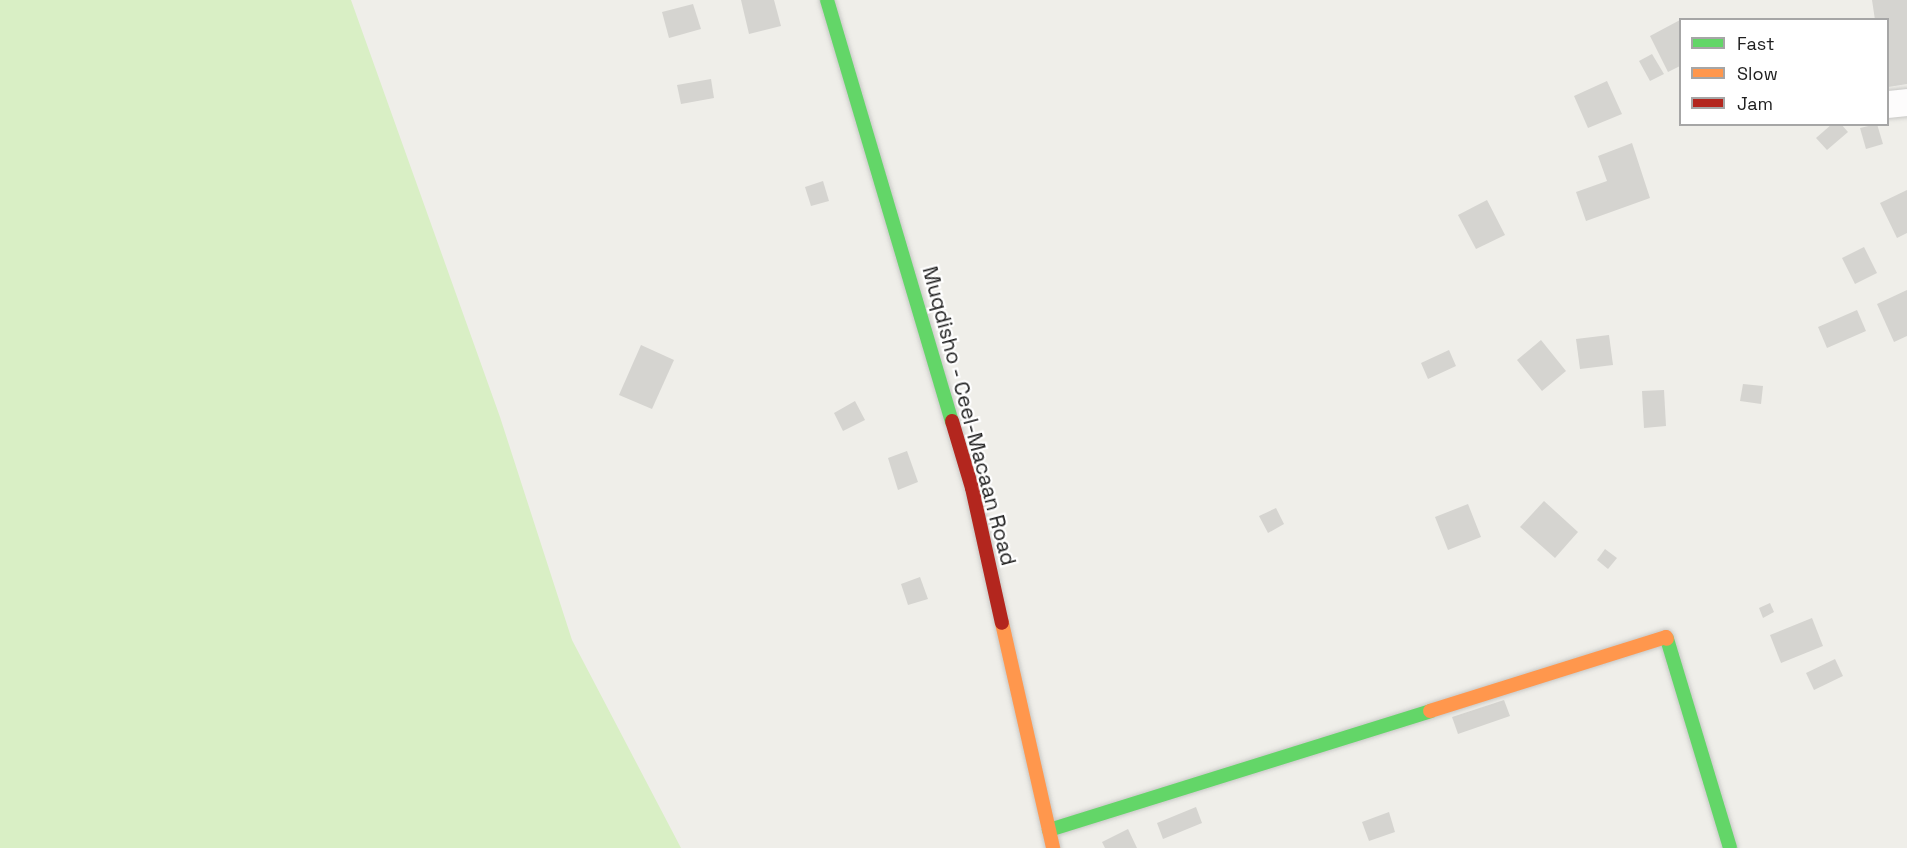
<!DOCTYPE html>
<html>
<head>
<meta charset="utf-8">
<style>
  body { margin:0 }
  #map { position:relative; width:1907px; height:848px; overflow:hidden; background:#efeee9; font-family:"Space Grotesk",sans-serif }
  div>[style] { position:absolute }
  .grass>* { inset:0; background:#d9efc5 }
  .building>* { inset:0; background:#d5d4d0 }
  .roads { filter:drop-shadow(0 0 2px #c7c7c5) drop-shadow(0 0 2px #c7c7c5) }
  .street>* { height:27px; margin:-13.5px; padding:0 13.5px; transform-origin:13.5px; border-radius:13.5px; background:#fdfcfc }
  .fast>* { height:14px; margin:-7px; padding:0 7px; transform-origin:7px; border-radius:7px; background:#63d668 }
  .slow>* { height:14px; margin:-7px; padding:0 7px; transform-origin:7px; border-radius:7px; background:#ff974d }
  .jam>* { height:14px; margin:-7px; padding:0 7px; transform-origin:7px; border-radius:7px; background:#b3261e }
  span { translate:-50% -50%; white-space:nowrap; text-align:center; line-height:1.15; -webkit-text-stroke:4.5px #fff; paint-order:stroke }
  .street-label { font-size:21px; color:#202020 }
  .legend { position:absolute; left:1679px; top:18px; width:210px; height:108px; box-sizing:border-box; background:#fff; border:2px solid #a6a6a6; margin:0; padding:8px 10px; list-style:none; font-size:18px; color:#202020 }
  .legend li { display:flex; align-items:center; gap:12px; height:30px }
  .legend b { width:30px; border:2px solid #a6a6a6 }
</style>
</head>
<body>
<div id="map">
  <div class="grass">
    <i style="clip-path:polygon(0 0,351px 0,500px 417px,572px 640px,681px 848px,0 848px)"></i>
  </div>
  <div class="building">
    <i style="clip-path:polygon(741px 0,774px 0,781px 26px,749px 34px)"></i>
    <i style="clip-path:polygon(1872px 0,1907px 0,1907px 84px,1888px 87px,1888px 20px,1875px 20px)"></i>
    <i style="clip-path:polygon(693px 4px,701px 29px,669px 38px,662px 12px)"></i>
    <i style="clip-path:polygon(1680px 20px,1680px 66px,1668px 72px,1650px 36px)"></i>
    <i style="clip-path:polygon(1652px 54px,1664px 74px,1650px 81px,1639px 61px)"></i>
    <i style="clip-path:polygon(711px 79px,714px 98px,681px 104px,677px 85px)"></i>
    <i style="clip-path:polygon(1607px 81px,1622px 114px,1588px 128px,1574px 96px)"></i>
    <i style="clip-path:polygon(1832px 124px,1841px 124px,1848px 132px,1827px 150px,1816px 138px)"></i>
    <i style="clip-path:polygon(1877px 124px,1883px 144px,1866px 149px,1860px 128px)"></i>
    <i style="clip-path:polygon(1632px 143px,1650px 198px,1586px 221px,1576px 192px,1607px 181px,1598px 156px)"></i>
    <i style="clip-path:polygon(823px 181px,829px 201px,811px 206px,805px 187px)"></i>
    <i style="clip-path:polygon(1907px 190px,1907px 233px,1897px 238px,1880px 203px)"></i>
    <i style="clip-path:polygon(1487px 200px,1505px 235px,1476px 249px,1458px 215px)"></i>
    <i style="clip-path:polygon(1864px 247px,1877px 273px,1855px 284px,1842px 258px)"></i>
    <i style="clip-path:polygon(1907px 290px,1907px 336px,1894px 342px,1877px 304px)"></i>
    <i style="clip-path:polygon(1857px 310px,1866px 331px,1827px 348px,1818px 327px)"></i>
    <i style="clip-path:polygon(1609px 335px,1613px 365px,1580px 369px,1576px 339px)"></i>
    <i style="clip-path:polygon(1541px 340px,1566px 371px,1542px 391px,1517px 360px)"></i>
    <i style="clip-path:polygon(641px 345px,674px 360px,652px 409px,619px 395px)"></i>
    <i style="clip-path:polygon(1449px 350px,1456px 366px,1428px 379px,1421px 363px)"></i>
    <i style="clip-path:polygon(1743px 384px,1763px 386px,1761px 404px,1740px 401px)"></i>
    <i style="clip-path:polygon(1664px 390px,1666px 426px,1644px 428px,1642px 391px)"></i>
    <i style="clip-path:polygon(855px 401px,865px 420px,843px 431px,834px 413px)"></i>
    <i style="clip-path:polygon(907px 451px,918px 482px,898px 490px,888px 458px)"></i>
    <i style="clip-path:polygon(1544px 501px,1578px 532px,1555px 558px,1520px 527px)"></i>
    <i style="clip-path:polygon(1468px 504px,1481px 537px,1448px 550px,1435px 517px)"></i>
    <i style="clip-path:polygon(1276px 508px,1284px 524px,1268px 533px,1259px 516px)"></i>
    <i style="clip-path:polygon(1605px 549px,1617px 558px,1608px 569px,1597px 560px)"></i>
    <i style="clip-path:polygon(920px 577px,928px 599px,908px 605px,901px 584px)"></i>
    <i style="clip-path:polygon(1770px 603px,1774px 612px,1763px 618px,1759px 608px)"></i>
    <i style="clip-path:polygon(1812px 618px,1823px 646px,1781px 663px,1770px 635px)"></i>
    <i style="clip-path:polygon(1835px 659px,1843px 676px,1814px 690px,1806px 673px)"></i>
    <i style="clip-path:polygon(1504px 700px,1510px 716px,1458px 734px,1452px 717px)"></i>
    <i style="clip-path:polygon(1196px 807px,1202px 823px,1163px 839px,1157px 823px)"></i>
    <i style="clip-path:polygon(1389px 812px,1395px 832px,1369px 841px,1362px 822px)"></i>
    <i style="clip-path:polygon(1128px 829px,1137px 848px,1105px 848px,1102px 842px)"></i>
  </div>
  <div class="roads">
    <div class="street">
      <i style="left:1888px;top:104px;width:19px;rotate:-6deg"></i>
    </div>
    <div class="fast">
      <i style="left:827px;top:0;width:439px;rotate:73.5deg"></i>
      <i style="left:1667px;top:639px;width:218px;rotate:73.2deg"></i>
      <i style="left:1049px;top:830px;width:399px;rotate:-17.3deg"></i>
    </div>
    <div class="slow">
      <i style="left:1002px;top:623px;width:231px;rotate:77.2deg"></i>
      <i style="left:1430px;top:711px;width:247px;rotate:-17.4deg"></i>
      <i style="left:1666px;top:637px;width:2px;rotate:63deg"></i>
    </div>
    <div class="jam">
      <i style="left:952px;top:421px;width:70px;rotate:73.4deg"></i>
      <i style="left:972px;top:488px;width:138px;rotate:77.5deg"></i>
    </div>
  </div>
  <div class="street-label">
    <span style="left:969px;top:416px;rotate:75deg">Muqdisho - Ceel-Macaan Road</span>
  </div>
  <ul class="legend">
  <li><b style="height:8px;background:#63d668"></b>Fast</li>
  <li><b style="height:8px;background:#ff974d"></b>Slow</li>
  <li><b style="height:8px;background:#b3261e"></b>Jam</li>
  </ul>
</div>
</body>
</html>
